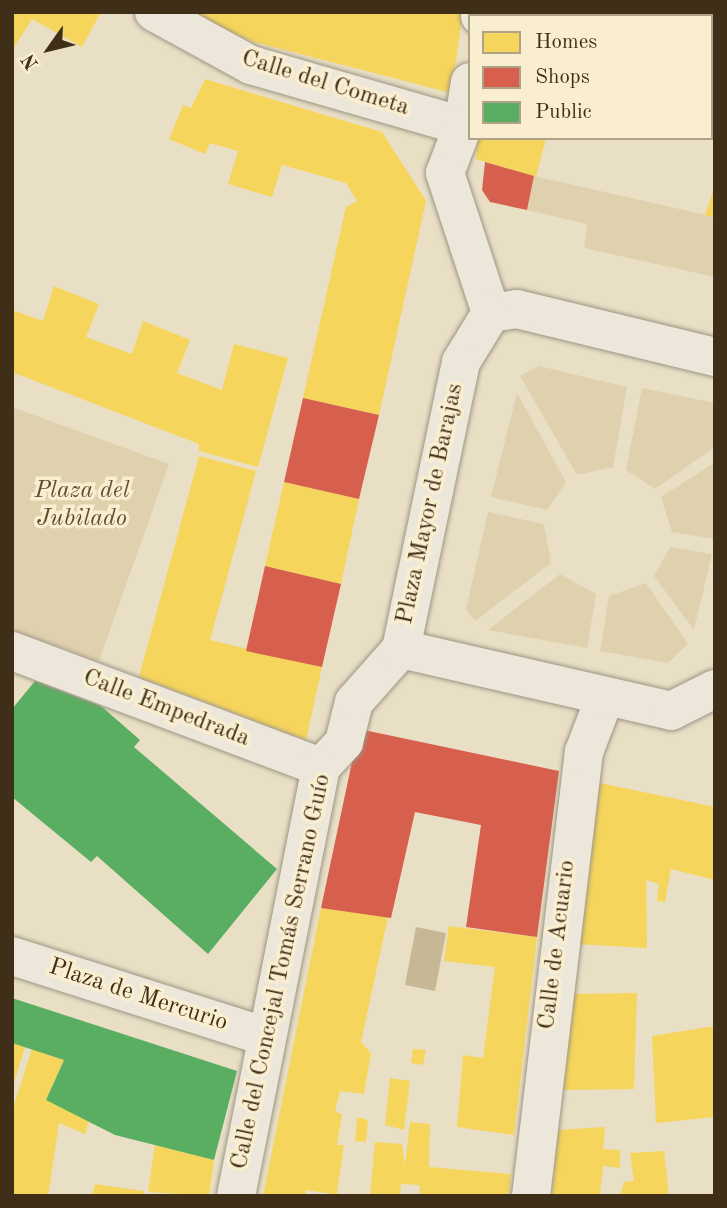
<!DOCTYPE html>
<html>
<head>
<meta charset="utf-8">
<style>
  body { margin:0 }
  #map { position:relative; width:727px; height:1208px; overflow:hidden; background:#e9dfc5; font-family:"Old Standard TT",serif }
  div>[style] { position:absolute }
  .green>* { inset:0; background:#e0d1ae }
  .water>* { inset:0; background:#c7b895 }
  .homes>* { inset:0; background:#f6d55c }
  .shops>* { inset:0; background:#d6604d }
  .public>* { inset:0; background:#5aae61 }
  .roads { filter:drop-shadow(0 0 2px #9d9584) drop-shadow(0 0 2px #9d9584) }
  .street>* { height:38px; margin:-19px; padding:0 19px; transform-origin:19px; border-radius:19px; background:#ece7da }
  .secondary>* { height:38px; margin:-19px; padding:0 19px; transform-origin:19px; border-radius:19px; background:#ece7da }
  span { translate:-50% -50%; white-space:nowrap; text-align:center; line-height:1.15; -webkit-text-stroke:7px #faeed0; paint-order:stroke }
  .street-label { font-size:24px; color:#402f18 }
  .park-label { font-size:24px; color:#5f4d32; font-style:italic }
  .frame { position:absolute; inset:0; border:14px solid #402f18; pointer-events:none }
  .legend { position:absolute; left:468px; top:14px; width:245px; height:126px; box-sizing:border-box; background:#faeed0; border:2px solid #b0a286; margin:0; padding:9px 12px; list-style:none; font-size:21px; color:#402f18 }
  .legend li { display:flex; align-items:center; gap:14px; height:35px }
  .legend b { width:35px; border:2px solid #b0a286 }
  .north { position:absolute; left:14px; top:14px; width:70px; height:70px; -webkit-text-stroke:5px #faeed0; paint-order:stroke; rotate:236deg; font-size:19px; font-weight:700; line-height:28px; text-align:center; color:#402f18 }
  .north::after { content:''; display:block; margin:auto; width:24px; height:32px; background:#402f18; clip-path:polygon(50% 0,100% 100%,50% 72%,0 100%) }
</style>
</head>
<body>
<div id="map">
  <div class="green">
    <i style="clip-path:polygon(534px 176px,715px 217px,715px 277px,584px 248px,587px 224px,527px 210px)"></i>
    <i style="clip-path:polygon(539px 366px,627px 387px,613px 467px,577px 475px,520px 376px)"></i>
    <i style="clip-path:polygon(642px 388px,715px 403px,715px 447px,655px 489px,626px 470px)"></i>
    <i style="clip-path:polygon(517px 393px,566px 482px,547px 510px,491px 497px)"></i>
    <i style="clip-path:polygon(12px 407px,169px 464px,99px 661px,12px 630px)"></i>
    <i style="clip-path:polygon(715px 462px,714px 539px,672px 532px,661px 497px)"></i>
    <i style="clip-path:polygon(488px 512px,544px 524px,551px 563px,475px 621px,466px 609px)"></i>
    <i style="clip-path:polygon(670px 547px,712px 554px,694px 630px,654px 576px)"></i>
    <i style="clip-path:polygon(560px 574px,596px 594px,587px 648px,488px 630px)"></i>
    <i style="clip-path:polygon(646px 583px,688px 644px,668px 663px,600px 651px,609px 596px)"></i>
  </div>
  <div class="water">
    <i style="clip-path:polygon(416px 927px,446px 933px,435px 991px,405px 985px)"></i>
  </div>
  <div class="homes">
    <i style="clip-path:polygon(12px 12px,101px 12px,82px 47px,32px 19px,12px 51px)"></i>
    <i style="clip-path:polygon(182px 12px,463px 12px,451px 93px,254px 42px)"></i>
    <i style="clip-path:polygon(495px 12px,560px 12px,495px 16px)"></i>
    <i style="clip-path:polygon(205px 79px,382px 132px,426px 201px,379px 415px,303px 398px,346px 207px,357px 201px,346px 183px,282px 165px,272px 197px,228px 184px,238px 151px,210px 143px,205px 154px,169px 139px,183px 105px,191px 108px)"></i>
    <i style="clip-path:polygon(478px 138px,546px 138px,536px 177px,476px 159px)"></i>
    <i style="clip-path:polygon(714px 188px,715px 188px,715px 217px,705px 215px)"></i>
    <i style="clip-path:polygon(54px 286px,99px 304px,86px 337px,132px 354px,143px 321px,190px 340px,177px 373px,222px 390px,234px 344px,288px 358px,258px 467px,199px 451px,199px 444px,12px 372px,12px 310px,43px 321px)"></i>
    <i style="clip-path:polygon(199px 456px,256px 471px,210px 640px,322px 667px,306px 740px,139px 677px)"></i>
    <i style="clip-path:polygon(284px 482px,359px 499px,341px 584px,265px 566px)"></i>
    <i style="clip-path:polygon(600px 783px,715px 807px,715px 880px,671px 869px,665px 902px,657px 901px,659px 884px,646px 880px,647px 948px,575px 944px)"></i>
    <i style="clip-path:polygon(321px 908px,388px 917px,361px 1042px,371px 1053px,364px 1094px,340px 1091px,335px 1112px,342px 1114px,337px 1145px,344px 1145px,337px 1193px,346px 1196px,306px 1190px,305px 1196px,263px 1196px)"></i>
    <i style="clip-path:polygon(449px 926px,537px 937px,514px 1135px,457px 1127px,463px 1055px,483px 1058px,495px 967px,444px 961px)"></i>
    <i style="clip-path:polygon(637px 993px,634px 1089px,562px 1090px,571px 994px)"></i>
    <i style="clip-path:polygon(715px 1026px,715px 1117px,656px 1123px,652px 1036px)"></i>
    <i style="clip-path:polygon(12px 1043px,25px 1047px,13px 1086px,12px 1086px)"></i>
    <i style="clip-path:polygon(32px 1049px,64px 1060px,46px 1100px,90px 1118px,85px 1134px,59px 1123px,48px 1196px,12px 1196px,12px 1111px)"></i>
    <i style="clip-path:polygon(413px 1049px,426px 1050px,423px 1065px,411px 1063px)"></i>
    <i style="clip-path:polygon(390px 1078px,410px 1081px,404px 1130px,385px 1125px)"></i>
    <i style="clip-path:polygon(357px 1117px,368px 1120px,366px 1142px,355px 1141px)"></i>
    <i style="clip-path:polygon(410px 1122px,430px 1124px,429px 1167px,511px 1174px,509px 1196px,419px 1196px,420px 1185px,401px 1184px,400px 1196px,370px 1196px,375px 1142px,402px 1144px,405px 1165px)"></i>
    <i style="clip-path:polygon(605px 1127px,603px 1149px,620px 1150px,620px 1168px,603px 1166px,600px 1196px,552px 1195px,558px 1130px)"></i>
    <i style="clip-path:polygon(155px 1145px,214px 1160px,209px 1196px,148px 1192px)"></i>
    <i style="clip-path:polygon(664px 1151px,669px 1196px,620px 1196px,624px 1182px,634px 1181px,630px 1153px)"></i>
    <i style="clip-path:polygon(95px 1184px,144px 1191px,144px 1196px,92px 1196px)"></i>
  </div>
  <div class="shops">
    <i style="clip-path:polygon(485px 162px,534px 176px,527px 210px,490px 202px,482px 190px)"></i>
    <i style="clip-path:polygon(303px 398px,379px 415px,359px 499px,284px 482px)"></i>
    <i style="clip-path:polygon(265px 566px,341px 584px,322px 667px,246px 651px)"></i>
    <i style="clip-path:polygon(359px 729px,559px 771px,537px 937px,466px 927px,481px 825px,415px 812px,391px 918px,321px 908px)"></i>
  </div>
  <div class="public">
    <i style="clip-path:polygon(35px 681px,101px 706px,140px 740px,134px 747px,277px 869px,208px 954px,97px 856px,91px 862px,12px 797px,12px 709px)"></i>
    <i style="clip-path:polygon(12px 998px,237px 1071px,214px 1160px,115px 1135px,46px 1100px,64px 1060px,12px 1043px)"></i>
  </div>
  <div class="roads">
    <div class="street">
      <i style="left:154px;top:12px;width:111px;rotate:28.7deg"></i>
      <i style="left:251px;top:65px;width:221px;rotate:16.1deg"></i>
      <i style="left:480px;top:16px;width:4px;rotate:-90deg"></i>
      <i style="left:470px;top:82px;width:45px;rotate:99deg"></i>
      <i style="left:463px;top:126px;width:50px;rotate:111deg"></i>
      <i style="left:445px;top:173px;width:147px;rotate:71.8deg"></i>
      <i style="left:12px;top:651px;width:330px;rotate:20.6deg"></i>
      <i style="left:12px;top:956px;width:264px;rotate:17.6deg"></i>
      <i style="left:236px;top:1196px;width:437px;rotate:-78.8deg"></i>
      <i style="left:321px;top:767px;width:34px;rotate:-47deg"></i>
      <i style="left:344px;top:742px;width:41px;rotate:-76deg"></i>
      <i style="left:354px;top:702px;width:71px;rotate:-48.4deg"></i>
      <i style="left:531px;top:1196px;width:447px;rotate:-83.2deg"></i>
      <i style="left:584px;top:752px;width:59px;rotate:-69.1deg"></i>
    </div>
    <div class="secondary">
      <i style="left:715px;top:357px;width:204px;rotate:-166.4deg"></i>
      <i style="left:517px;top:309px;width:26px;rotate:171deg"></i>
      <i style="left:491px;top:313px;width:57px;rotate:121.5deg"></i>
      <i style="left:461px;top:362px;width:293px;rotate:101.8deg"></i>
      <i style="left:401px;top:649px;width:277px;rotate:12.9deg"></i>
      <i style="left:671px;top:711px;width:49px;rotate:-26.6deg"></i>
    </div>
  </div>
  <div class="street-label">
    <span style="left:325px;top:84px;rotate:17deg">Calle del Cometa</span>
    <span style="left:431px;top:504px;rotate:-78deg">Plaza Mayor de Barajas</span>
    <span style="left:166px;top:709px;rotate:21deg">Calle Empedrada</span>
    <span style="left:558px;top:945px;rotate:-83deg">Calle de Acuario</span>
    <span style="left:282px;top:972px;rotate:-78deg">Calle del Concejal Tomás Serrano Guío</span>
    <span style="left:138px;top:996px;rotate:18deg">Plaza de Mercurio</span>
  </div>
  <div class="park-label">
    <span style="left:82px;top:506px">Plaza del<br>Jubilado</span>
  </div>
  <div class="frame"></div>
  <ul class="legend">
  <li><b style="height:19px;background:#f6d55c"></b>Homes</li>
  <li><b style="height:19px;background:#d6604d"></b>Shops</li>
  <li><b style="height:19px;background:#5aae61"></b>Public</li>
  </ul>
  <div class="north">N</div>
</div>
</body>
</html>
